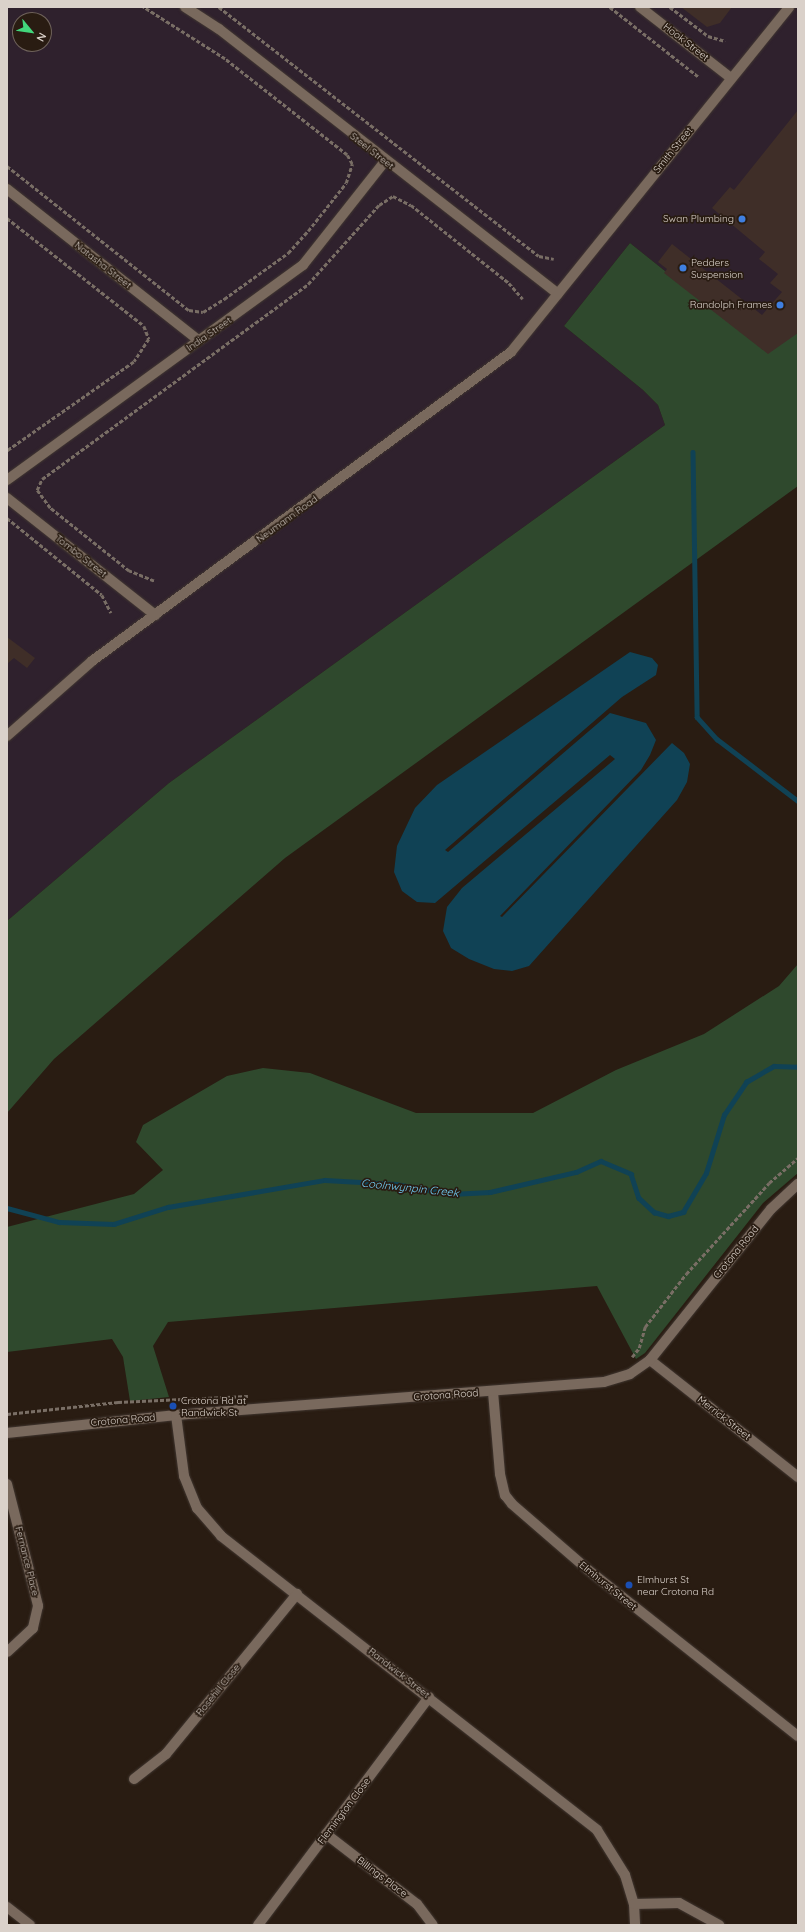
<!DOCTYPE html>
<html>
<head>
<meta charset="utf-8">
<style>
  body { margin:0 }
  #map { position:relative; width:805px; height:1932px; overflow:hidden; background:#291c12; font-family:Quicksand,sans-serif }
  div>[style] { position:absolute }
  .industrial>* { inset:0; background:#2f212d }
  .green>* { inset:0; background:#2f492d }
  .water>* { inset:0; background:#104255 }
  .stream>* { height:4.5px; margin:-2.25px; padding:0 2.25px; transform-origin:2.25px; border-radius:2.25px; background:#104255 }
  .building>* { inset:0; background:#3f2e28 }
  .path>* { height:2.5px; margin-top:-1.25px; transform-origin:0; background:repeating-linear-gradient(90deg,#796e65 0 4px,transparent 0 6px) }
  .roads { filter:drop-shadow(0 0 1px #413731) drop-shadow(0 0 1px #413731) }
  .minor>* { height:10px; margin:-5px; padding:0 5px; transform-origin:5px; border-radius:5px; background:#79695d }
  .dots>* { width:11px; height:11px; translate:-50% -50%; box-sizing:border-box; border:2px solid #291c12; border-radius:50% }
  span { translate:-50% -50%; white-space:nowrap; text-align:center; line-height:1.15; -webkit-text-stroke:3.5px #291c12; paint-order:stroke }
  .street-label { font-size:10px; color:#dad1ca }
  .poi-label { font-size:10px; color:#dad1ca }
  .right { translate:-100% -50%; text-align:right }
  .left { translate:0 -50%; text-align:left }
  .water-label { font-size:11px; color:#71cef7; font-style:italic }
  .frame { position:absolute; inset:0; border:8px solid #dad1ca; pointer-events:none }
  .north { position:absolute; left:12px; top:12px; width:40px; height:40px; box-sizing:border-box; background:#291c12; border:1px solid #70645c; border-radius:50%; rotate:119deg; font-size:11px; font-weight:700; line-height:16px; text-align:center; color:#dad1ca }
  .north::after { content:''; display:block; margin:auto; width:14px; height:18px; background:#42d77c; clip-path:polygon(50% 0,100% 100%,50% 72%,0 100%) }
</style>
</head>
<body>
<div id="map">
  <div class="industrial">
    <i style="clip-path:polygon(evenodd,7px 7px,798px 7px,798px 328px,765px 351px,630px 243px,564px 326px,643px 390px,658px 405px,665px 425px,169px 783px,7px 921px,7px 7px,20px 20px,44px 20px,44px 44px,20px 44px,20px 20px)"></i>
  </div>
  <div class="green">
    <i style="clip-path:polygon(630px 243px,765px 351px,798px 328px,798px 486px,285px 858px,54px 1059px,7px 1113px,7px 921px,169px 783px,665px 425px,658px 405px,643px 390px,564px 326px)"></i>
    <i style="clip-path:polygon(798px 964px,798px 1173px,763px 1203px,645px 1353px,636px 1359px,597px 1286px,168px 1322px,153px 1346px,169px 1397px,130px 1401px,123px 1357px,112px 1339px,7px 1352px,7px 1227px,134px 1194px,163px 1170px,136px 1142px,143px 1125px,227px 1076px,263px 1068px,310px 1073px,416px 1113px,533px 1113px,616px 1070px,704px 1034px,779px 986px)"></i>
  </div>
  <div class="water">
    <i style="clip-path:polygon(630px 652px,652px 658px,658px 665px,656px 675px,622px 697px,445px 850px,448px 852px,610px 713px,646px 723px,656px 740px,650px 755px,641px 770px,500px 916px,502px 917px,672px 743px,684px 753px,690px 764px,687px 782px,677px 800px,529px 966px,512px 971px,494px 969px,469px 959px,451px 948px,443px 931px,447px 907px,462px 888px,615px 759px,610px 755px,435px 903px,417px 902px,402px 891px,394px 872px,397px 846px,415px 808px,437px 785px)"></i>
  </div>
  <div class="stream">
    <i style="left:693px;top:452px;width:265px;rotate:89.1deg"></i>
    <i style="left:697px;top:717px;width:30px;rotate:48deg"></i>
    <i style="left:717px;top:739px;width:102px;rotate:37.4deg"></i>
    <i style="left:7px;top:1208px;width:54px;rotate:15.1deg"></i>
    <i style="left:59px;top:1222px;width:55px;rotate:2.1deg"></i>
    <i style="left:114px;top:1224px;width:57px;rotate:-17.5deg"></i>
    <i style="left:168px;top:1207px;width:159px;rotate:-9.8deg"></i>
    <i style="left:325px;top:1180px;width:71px;rotate:3.2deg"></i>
    <i style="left:396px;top:1184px;width:56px;rotate:10.3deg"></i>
    <i style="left:451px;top:1194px;width:39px;rotate:-3deg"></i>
    <i style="left:490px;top:1192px;width:88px;rotate:-13.1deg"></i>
    <i style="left:576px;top:1172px;width:27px;rotate:-24deg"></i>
    <i style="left:601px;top:1161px;width:33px;rotate:23deg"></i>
    <i style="left:631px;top:1174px;width:25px;rotate:72deg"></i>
    <i style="left:639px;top:1198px;width:21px;rotate:43deg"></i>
    <i style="left:654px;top:1212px;width:15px;rotate:16deg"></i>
    <i style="left:668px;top:1216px;width:16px;rotate:-15deg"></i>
    <i style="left:683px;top:1212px;width:45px;rotate:-59.5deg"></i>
    <i style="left:706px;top:1173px;width:61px;rotate:-72.8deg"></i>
    <i style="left:724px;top:1115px;width:40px;rotate:-56deg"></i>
    <i style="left:746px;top:1082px;width:32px;rotate:-30deg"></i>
    <i style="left:774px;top:1066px;width:24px;rotate:2deg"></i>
  </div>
  <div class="building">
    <i style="clip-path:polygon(681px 7px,732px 7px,720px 23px,707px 27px)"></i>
    <i style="clip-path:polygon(798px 110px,798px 333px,768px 354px,664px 273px,667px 269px,658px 262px,672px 244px,762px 315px,782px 292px,770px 283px,778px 274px,759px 259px,765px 252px,712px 208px,730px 187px,734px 190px)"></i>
    <i style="clip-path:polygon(7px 637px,35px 658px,27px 668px,14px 658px,7px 664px)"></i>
  </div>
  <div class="path">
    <i style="left:219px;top:7px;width:405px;rotate:37.9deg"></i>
    <i style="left:539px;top:256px;width:15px;rotate:11deg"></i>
    <i style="left:610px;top:7px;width:113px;rotate:38.2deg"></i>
    <i style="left:670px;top:7px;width:48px;rotate:37.3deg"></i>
    <i style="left:708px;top:36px;width:18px;rotate:16deg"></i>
    <i style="left:7px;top:166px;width:232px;rotate:38.4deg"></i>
    <i style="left:189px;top:310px;width:14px;rotate:8deg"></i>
    <i style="left:203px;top:312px;width:25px;rotate:-32deg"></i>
    <i style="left:224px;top:299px;width:79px;rotate:-35.7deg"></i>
    <i style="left:288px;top:253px;width:30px;rotate:-48deg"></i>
    <i style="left:308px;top:231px;width:61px;rotate:-51.6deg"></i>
    <i style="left:346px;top:183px;width:20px;rotate:-72deg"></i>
    <i style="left:352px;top:164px;width:10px;rotate:-119deg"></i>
    <i style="left:347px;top:155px;width:155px;rotate:-141.8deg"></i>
    <i style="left:225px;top:59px;width:97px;rotate:-147.6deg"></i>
    <i style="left:7px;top:218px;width:174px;rotate:38.2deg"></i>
    <i style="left:144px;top:326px;width:14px;rotate:69deg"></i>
    <i style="left:149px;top:339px;width:27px;rotate:123deg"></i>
    <i style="left:134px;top:362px;width:155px;rotate:145deg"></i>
    <i style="left:7px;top:518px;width:122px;rotate:39deg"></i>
    <i style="left:102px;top:595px;width:20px;rotate:63deg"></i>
    <i style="left:154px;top:581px;width:27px;rotate:-158deg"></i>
    <i style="left:129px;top:571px;width:101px;rotate:-141.4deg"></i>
    <i style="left:50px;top:508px;width:22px;rotate:-126deg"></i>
    <i style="left:37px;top:490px;width:12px;rotate:-66deg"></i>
    <i style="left:42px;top:479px;width:330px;rotate:-36.2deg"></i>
    <i style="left:308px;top:284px;width:106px;rotate:-48.1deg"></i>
    <i style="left:379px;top:205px;width:17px;rotate:-33deg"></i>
    <i style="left:393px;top:196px;width:20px;rotate:27deg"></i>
    <i style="left:411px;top:205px;width:125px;rotate:38.5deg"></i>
    <i style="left:509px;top:283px;width:21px;rotate:49deg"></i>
    <i style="left:632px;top:1357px;width:11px;rotate:-52deg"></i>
    <i style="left:639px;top:1348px;width:22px;rotate:-74deg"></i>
    <i style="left:645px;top:1327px;width:67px;rotate:-52.3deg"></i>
    <i style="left:686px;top:1274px;width:123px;rotate:-47.6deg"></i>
    <i style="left:769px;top:1183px;width:38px;rotate:-41deg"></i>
    <i style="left:7px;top:1414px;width:112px;rotate:-6.2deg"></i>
    <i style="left:118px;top:1402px;width:130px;rotate:-2.6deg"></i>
  </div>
  <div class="roads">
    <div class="minor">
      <i style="left:185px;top:7px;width:40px;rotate:32.9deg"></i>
      <i style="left:219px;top:29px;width:430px;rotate:38deg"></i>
      <i style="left:640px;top:7px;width:115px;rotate:38deg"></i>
      <i style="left:7px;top:189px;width:243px;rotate:38.3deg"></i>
      <i style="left:7px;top:480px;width:366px;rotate:-36deg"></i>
      <i style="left:303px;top:265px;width:132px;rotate:-51.7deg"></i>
      <i style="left:7px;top:498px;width:189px;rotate:38.3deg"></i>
      <i style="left:7px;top:736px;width:113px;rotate:-41.4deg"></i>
      <i style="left:92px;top:661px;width:521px;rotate:-36.41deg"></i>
      <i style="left:511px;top:352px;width:443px;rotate:-51.1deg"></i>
      <i style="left:650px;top:1360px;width:189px;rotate:38.3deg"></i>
      <i style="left:493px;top:1392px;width:82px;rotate:85.1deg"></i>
      <i style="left:500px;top:1474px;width:22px;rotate:77deg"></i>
      <i style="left:505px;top:1495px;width:11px;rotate:52deg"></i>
      <i style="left:512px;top:1504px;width:99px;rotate:40.9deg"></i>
      <i style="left:587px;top:1569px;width:269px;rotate:38.4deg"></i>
      <i style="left:176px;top:1415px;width:62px;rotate:82.5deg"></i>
      <i style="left:184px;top:1476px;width:35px;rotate:68deg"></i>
      <i style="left:197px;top:1508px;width:37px;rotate:49deg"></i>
      <i style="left:221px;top:1536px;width:477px;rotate:38deg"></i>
      <i style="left:597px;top:1830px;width:53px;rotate:58.1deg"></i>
      <i style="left:625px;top:1875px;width:30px;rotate:73deg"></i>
      <i style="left:634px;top:1904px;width:21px;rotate:87deg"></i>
      <i style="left:7px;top:1433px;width:170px;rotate:-6.1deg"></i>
      <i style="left:176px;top:1415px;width:429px;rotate:-4.4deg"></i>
      <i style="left:604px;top:1382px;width:27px;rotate:-17deg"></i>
      <i style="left:630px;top:1374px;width:24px;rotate:-35deg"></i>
      <i style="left:650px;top:1360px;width:193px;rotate:-51.3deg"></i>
      <i style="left:771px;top:1209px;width:37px;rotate:-43deg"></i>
      <i style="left:7px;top:1484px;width:126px;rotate:75.7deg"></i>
      <i style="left:38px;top:1606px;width:23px;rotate:103deg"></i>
      <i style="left:33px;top:1628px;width:35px;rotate:137deg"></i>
      <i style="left:134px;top:1779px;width:41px;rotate:-38deg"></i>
      <i style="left:166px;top:1754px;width:207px;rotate:-50.7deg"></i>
      <i style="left:326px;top:1834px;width:115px;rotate:37.6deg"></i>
      <i style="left:417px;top:1904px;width:26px;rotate:53deg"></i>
      <i style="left:634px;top:1904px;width:45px;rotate:-1.3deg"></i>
      <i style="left:679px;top:1903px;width:46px;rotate:28.8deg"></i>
      <i style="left:7px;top:1907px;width:29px;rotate:38deg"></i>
      <i style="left:258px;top:1925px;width:285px;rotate:-53.1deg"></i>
    </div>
  </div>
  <div class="dots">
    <i style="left:742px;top:219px;background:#3f7fe0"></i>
    <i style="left:683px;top:268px;background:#3f7fe0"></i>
    <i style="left:780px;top:305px;background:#3f7fe0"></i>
    <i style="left:173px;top:1406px;background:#1a4fb4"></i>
    <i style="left:629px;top:1585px;background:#1a4fb4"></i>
  </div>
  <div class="street-label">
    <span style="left:686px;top:42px;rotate:38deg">Hook Street</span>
    <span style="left:673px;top:150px;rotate:-51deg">Smith Street</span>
    <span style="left:372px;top:151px;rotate:38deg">Steel Street</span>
    <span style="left:103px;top:265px;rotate:38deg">Natasha Street</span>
    <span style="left:209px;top:334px;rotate:-35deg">India Street</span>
    <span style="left:287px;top:519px;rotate:-36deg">Neumann Road</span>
    <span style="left:81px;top:556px;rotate:38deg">Tombo Street</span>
    <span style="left:736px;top:1252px;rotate:-51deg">Crotona Road</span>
    <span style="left:446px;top:1395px;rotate:-4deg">Crotona Road</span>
    <span style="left:724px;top:1418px;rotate:38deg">Merrick Street</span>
    <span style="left:123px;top:1420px;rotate:-5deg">Crotona Road</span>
    <span style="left:27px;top:1561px;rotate:76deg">Fernance Place</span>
    <span style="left:608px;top:1586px;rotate:39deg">Elmhurst Street</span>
    <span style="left:399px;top:1673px;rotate:38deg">Randwick Street</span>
    <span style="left:218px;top:1690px;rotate:-51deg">Rosehill Close</span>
    <span style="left:344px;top:1811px;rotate:-53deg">Flemington Close</span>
    <span style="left:382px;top:1877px;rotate:37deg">Billings Place</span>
  </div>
  <div class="poi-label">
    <span class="right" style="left:734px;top:219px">Swan Plumbing</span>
    <span class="left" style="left:691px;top:268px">Pedders<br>Suspension</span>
    <span class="right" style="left:772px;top:305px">Randolph Frames</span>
    <span class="left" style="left:181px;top:1406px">Crotona Rd at<br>Randwick St</span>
    <span class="left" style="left:637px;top:1585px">Elmhurst St<br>near Crotona Rd</span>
  </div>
  <div class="water-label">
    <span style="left:410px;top:1188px;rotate:6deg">Coolnwynpin Creek</span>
  </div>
  <div class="frame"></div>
  <div class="north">N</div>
</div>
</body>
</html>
